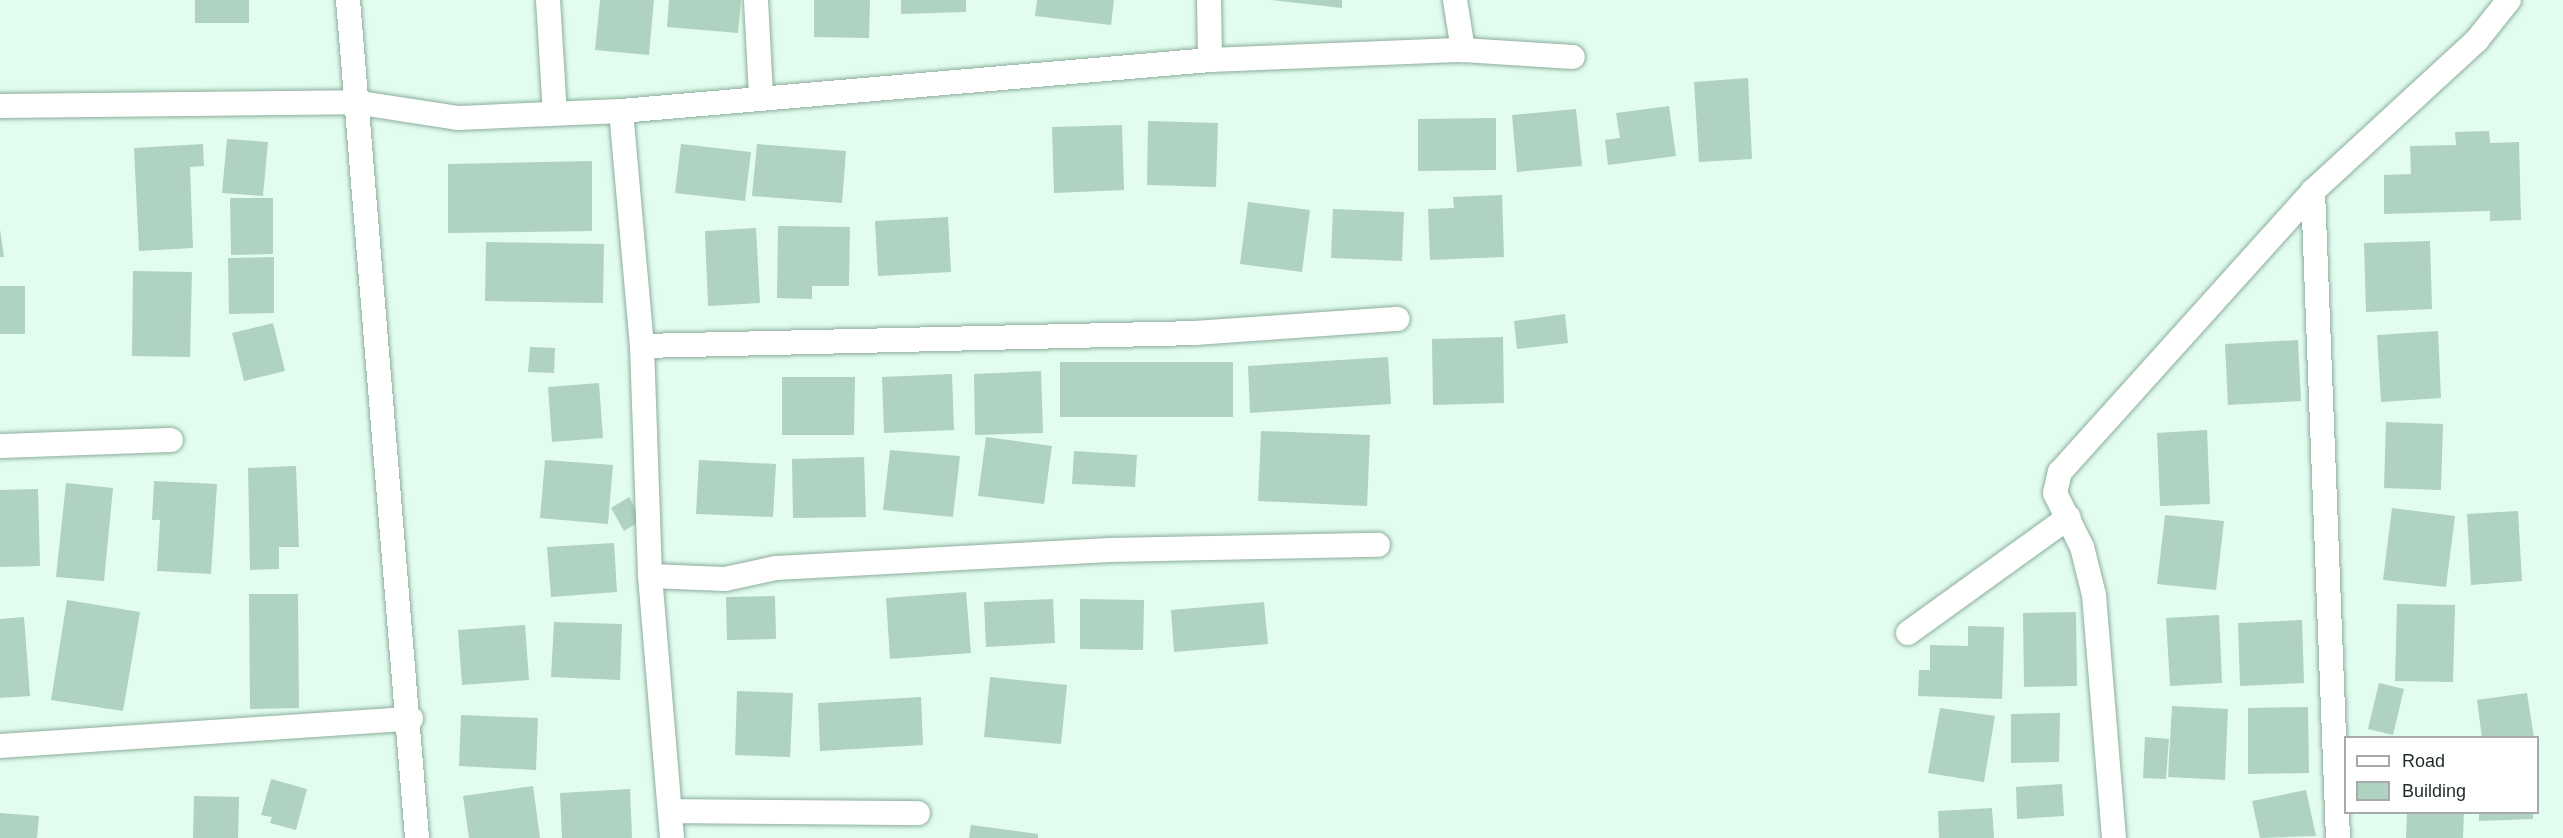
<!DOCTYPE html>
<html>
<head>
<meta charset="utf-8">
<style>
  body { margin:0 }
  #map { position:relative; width:2563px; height:838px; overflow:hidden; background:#e2fdef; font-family:Arial,sans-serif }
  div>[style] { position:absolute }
  .building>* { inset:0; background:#b0d2c0 }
  .roads { filter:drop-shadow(0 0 2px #8cad9c) drop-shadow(0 0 2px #8cad9c) }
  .street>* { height:24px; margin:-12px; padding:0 12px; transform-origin:12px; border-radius:12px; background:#fff }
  span { translate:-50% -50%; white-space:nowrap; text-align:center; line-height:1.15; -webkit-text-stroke:6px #fff; paint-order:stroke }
  .legend { position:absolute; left:2344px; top:736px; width:195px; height:78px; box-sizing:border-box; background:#fff; border:2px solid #a5aba8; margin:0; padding:8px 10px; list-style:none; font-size:18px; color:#1e2c25 }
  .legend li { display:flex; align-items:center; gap:12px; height:30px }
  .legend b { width:30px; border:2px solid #a5aba8 }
</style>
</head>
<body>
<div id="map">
  <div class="building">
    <i style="clip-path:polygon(195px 0,249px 0,249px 23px,195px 23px)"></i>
    <i style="clip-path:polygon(600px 0,654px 0,649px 55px,595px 50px)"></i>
    <i style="clip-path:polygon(669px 0,741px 0,738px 33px,667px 27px)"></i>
    <i style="clip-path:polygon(814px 0,870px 0,869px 38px,814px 37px)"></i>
    <i style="clip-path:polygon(901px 0,966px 0,966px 12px,901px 14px)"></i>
    <i style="clip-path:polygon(1037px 0,1114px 0,1111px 25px,1035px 16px)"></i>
    <i style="clip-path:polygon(1271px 0,1342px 0,1342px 8px)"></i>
    <i style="clip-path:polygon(1748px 78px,1752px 159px,1699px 162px,1694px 82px)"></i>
    <i style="clip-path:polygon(1669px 106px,1676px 156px,1608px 165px,1605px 140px,1620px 138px,1616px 113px)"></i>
    <i style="clip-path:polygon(1576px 109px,1582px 166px,1517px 172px,1512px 115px)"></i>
    <i style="clip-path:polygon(1496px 118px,1496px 170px,1418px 171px,1418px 119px)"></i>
    <i style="clip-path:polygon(1148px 121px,1218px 123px,1216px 187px,1147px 185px)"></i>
    <i style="clip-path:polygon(1122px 125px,1124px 190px,1054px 193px,1052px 127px)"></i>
    <i style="clip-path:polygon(2489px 131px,2490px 143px,2519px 142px,2521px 220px,2490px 221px,2490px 211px,2384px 214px,2384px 175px,2411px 174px,2410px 146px,2456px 145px,2455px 132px)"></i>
    <i style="clip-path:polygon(227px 139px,268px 142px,263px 196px,222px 193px)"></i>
    <i style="clip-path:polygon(203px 144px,204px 166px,190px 167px,193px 248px,139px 251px,134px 148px)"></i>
    <i style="clip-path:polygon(681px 144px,751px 152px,745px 201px,675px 193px)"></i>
    <i style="clip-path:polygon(757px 144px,846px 151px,842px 203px,752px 196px)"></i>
    <i style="clip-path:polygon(592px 161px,592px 231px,448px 233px,448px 164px)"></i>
    <i style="clip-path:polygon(1502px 195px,1504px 257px,1430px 260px,1428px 209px,1454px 208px,1453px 197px)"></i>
    <i style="clip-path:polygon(230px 198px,273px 198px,273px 254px,231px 255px)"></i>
    <i style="clip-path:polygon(1248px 202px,1310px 210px,1302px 272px,1240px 264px)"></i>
    <i style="clip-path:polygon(1333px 209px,1404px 212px,1402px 261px,1331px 258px)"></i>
    <i style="clip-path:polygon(948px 217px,951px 272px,878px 276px,875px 221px)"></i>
    <i style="clip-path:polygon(778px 226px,850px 227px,849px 286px,812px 286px,812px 299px,777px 298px)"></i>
    <i style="clip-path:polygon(756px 228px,760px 303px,708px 306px,705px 231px)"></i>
    <i style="clip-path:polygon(0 229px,4px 257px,0 257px)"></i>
    <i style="clip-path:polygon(2430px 241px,2432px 309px,2366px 312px,2364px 243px)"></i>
    <i style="clip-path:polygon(486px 242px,604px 244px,603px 303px,485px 301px)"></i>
    <i style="clip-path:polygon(274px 257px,274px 313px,229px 314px,228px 258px)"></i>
    <i style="clip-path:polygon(133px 271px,192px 272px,190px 357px,132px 356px)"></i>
    <i style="clip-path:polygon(0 286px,25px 286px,25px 334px,0 334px)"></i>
    <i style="clip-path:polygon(1565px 314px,1568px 343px,1517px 349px,1514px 321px)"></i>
    <i style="clip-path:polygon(273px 323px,285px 371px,244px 381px,232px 333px)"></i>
    <i style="clip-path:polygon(2438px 331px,2441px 398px,2381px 402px,2377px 335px)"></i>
    <i style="clip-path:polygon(1503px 337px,1504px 403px,1433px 405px,1432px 339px)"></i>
    <i style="clip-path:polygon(2298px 340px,2301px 401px,2228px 405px,2225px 344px)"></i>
    <i style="clip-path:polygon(530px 347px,555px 348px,554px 373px,528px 372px)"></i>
    <i style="clip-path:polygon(1388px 357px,1391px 404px,1250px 413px,1248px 366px)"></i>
    <i style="clip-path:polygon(1060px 362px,1233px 362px,1233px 417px,1060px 417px)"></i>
    <i style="clip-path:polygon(1041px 371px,1043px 433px,975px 435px,974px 374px)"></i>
    <i style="clip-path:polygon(952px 374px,954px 430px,884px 433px,882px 377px)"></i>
    <i style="clip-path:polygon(782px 377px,855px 377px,854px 435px,782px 435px)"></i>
    <i style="clip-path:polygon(599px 383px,603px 438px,552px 442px,548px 387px)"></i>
    <i style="clip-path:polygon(2386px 422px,2443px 424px,2441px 490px,2384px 488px)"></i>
    <i style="clip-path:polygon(2207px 430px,2210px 504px,2160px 506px,2157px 433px)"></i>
    <i style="clip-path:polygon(1261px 431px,1370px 435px,1367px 506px,1258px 501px)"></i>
    <i style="clip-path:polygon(986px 437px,1052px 446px,1044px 504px,978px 496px)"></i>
    <i style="clip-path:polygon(890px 450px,960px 456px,953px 517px,883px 510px)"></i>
    <i style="clip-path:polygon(1074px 451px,1137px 455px,1135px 487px,1072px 484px)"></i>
    <i style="clip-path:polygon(864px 457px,866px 517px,793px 518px,792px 459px)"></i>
    <i style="clip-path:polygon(545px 460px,613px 465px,608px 524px,540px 518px)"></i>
    <i style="clip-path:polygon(699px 460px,776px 464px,773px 517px,696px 514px)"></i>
    <i style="clip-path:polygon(296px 466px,299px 547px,279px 547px,279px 569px,250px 570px,248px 468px)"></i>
    <i style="clip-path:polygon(154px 481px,217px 484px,211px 574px,157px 571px,160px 520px,152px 520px)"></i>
    <i style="clip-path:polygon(66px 483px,113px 488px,104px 581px,56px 577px)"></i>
    <i style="clip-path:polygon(38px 489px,40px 566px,0 567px,0 490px)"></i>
    <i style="clip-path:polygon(629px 497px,642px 520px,624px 531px,611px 508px)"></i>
    <i style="clip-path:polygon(2392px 508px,2455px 516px,2446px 587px,2383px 580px)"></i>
    <i style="clip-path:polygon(2518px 511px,2522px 581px,2471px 585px,2467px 514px)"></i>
    <i style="clip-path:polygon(2165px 515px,2224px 521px,2216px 590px,2157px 584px)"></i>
    <i style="clip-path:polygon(614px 543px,617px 592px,551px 597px,547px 547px)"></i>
    <i style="clip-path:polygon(966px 592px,971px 653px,890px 659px,886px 598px)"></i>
    <i style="clip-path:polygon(249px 594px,298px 594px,299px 708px,250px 709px)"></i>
    <i style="clip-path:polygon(775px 596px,776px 639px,727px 640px,726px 597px)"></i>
    <i style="clip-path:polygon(1053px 599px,1055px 643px,986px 647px,984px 602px)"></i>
    <i style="clip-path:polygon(1080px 599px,1144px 600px,1143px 650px,1080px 649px)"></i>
    <i style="clip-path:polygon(67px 600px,140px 612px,123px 711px,51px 700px)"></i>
    <i style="clip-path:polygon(1264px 602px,1268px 644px,1174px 652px,1171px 610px)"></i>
    <i style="clip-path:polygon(2397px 604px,2455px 605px,2453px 682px,2395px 681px)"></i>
    <i style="clip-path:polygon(2076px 612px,2077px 686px,2024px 687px,2023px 613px)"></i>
    <i style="clip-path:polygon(2219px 615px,2222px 683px,2170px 686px,2166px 618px)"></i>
    <i style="clip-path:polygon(24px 617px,30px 696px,0 698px,0 619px)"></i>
    <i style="clip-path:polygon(2302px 620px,2304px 683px,2240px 686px,2238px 623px)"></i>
    <i style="clip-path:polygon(554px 622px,622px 624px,620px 680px,551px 677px)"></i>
    <i style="clip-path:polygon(525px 625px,529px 680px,462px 685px,458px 630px)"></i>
    <i style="clip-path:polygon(1968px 626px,2004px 627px,2002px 699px,1918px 696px,1919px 670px,1930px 670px,1930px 645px,1968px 646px)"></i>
    <i style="clip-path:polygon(990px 677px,1067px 685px,1061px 744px,984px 737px)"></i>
    <i style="clip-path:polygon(2379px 683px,2404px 689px,2393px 735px,2368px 729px)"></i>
    <i style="clip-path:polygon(737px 691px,793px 693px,790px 757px,735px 755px)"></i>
    <i style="clip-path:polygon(2527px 693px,2534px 738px,2482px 738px,2477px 700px)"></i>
    <i style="clip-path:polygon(921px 697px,923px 745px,820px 751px,818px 703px)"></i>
    <i style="clip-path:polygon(2172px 706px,2228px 709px,2225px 780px,2168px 777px)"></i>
    <i style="clip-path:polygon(2308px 707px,2309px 773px,2248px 774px,2248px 708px)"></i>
    <i style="clip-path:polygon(1940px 708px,1995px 716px,1984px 782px,1928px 773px)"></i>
    <i style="clip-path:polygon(2060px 713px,2059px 762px,2011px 763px,2011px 714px)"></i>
    <i style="clip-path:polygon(461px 715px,538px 718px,536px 770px,459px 766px)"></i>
    <i style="clip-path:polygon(2145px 737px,2169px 739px,2166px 779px,2143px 778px)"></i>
    <i style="clip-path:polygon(271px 779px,307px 789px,296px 830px,270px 823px,272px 817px,261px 815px)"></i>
    <i style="clip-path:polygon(2062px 784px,2064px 816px,2017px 819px,2016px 787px)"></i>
    <i style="clip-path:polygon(533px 786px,540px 838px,469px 838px,463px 796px)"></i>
    <i style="clip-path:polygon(630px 789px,632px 838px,562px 838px,560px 793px)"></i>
    <i style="clip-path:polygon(2306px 790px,2316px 836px,2260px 838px,2252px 801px)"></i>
    <i style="clip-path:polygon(194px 796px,239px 797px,238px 838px,193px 838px)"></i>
    <i style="clip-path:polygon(1992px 808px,1994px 838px,1939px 838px,1938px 811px)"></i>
    <i style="clip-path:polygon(2407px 812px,2464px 812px,2463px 838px,2406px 838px)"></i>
    <i style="clip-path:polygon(2479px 812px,2533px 812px,2533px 819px,2479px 821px)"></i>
    <i style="clip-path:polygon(0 813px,39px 816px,37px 838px,0 838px)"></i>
    <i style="clip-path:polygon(971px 825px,1038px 834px,1038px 838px,969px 838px)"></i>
  </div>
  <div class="roads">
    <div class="street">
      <i style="left:348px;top:0;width:841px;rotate:85.29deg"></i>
      <i style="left:548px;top:0;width:113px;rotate:86.5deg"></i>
      <i style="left:756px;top:0;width:96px;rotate:87deg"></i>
      <i style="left:1209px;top:0;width:60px;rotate:89deg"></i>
      <i style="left:1455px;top:0;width:51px;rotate:80.9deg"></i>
      <i style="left:0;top:106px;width:354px;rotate:-0.6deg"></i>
      <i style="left:354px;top:102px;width:106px;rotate:8.7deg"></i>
      <i style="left:459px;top:118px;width:162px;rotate:-2.5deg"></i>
      <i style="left:621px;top:111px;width:236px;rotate:84.9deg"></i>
      <i style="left:642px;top:346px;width:230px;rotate:88deg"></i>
      <i style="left:650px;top:576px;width:263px;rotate:85.2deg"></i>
      <i style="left:621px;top:111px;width:591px;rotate:-4.95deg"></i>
      <i style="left:1210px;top:60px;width:253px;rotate:-2.3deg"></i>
      <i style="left:1463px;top:50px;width:110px;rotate:3.6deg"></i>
      <i style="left:2313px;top:191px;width:647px;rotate:87.79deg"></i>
      <i style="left:642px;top:346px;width:554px;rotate:-1.34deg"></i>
      <i style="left:1196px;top:333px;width:202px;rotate:-4deg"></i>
      <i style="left:0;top:446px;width:171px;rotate:-2deg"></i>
      <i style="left:650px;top:576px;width:75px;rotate:2.3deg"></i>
      <i style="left:725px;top:579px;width:52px;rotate:-12.2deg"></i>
      <i style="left:776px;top:568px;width:334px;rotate:-3.1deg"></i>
      <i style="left:1110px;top:550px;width:268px;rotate:-1.1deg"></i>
      <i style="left:1908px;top:633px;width:198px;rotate:-35.8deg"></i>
      <i style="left:0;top:746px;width:412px;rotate:-3.8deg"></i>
      <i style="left:670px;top:811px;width:248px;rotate:0.5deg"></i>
      <i style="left:2114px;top:838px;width:244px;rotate:-94.7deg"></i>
      <i style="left:2094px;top:595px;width:49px;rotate:-104deg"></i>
      <i style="left:2082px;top:547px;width:60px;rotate:-116.6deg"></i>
      <i style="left:2055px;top:493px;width:22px;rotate:-77deg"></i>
      <i style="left:2060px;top:472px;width:378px;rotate:-48deg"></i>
      <i style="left:2313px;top:191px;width:223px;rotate:-42.6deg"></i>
      <i style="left:2477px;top:40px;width:51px;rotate:-51.3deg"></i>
    </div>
  </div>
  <ul class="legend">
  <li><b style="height:8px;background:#fff"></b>Road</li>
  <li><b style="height:16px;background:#b0d2c0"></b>Building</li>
  </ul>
</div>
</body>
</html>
